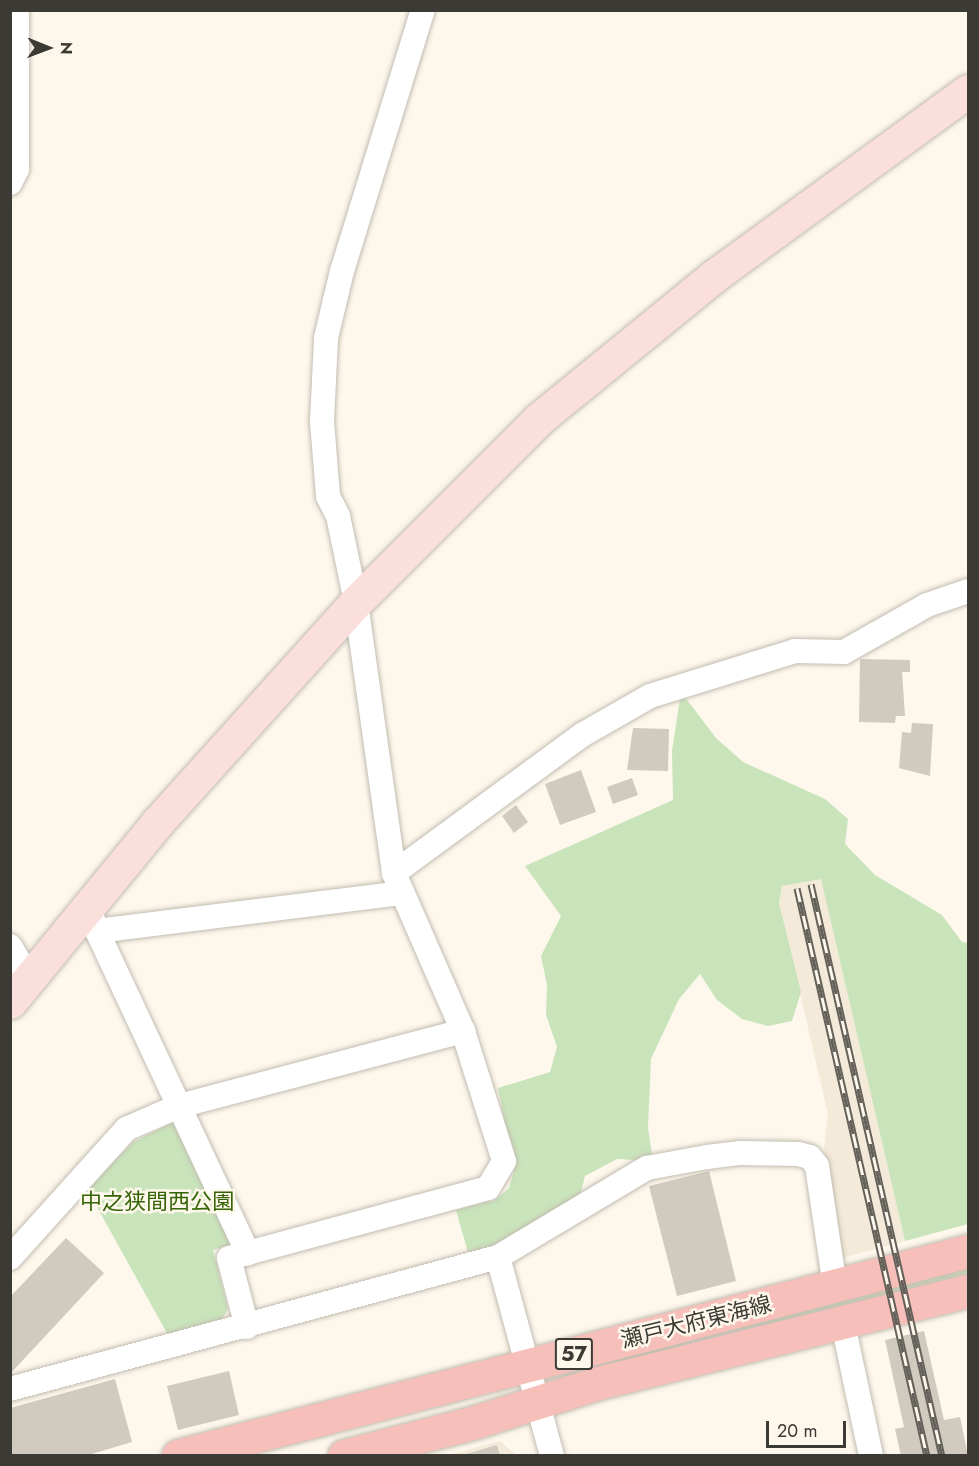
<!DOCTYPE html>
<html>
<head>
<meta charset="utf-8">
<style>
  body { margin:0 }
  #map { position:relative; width:979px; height:1466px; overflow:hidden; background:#fdf7ec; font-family:Jost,"Noto Sans JP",sans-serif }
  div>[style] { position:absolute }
  .built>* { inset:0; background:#f4ead9 }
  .green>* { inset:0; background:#c9e4bb }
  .building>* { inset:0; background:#d0cabf }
  .roads { filter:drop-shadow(0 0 2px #c2bcb1) drop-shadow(0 0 2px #c2bcb1) }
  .street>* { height:24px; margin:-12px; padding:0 12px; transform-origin:12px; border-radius:12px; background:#fff }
  .secondary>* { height:33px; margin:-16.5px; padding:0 16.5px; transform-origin:16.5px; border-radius:16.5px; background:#fbdfdc }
  .primary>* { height:33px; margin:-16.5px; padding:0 16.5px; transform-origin:16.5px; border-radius:16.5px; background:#f7bfb9 }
  .rail>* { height:7px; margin-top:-3.5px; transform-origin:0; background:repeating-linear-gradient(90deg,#fdf7ec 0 14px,#64615b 0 28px); box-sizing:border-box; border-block:2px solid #64615b }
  span { translate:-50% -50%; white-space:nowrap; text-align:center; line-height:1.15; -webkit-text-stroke:5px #fdf7ec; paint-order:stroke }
  .shield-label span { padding:2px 4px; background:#fdf7ec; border:2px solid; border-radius:4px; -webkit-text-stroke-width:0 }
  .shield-label { font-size:21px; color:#3c3a35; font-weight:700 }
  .park-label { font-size:22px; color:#356506 }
  .street-label { font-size:22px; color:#3c3a35 }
  .frame { position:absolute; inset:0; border:12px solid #3c3a35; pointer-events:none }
  .north { position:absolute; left:18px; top:18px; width:60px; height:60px; -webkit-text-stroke:4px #fdf7ec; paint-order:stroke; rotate:91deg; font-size:16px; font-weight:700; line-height:24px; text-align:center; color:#3c3a35 }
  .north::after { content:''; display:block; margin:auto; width:21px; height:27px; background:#3c3a35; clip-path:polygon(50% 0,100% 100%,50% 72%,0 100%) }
  .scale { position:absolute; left:766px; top:1421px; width:80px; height:27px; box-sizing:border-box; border:3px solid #3c3a35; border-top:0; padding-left:8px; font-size:18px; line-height:21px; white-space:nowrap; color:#3c3a35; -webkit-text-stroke:4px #fdf7ec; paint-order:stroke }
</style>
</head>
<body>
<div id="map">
  <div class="built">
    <i style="clip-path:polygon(822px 878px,905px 1241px,843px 1258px,824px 1147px,828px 1114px,779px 903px,782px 886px)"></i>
    <i style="clip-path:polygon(500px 1441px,516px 1455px,446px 1456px)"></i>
  </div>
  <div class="green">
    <i style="clip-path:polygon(681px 692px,716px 738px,743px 762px,825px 799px,848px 819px,845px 844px,875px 875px,942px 915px,962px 942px,968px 943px,968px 1224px,905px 1241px,821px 879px,782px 886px,779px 903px,801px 992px,792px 1021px,768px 1026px,742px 1019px,717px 1000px,700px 974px,679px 999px,651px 1059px,648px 1128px,653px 1161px,617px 1159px,585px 1176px,579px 1199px,498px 1246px,469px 1256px,456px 1210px,495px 1200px,509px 1188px,514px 1170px,498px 1088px,550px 1072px,557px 1047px,546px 1015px,547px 985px,541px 956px,561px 916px,525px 866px,673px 800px,672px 751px)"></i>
    <i style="clip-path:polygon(180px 1119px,237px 1243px,213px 1250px,228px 1309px,221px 1321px,168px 1335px,87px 1189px,133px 1142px)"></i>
    <i style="clip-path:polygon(968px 1263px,968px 1279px,860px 1308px,733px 1331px,603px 1366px,601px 1361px)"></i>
  </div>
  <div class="building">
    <i style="clip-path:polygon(860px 659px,910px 660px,910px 672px,902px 672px,905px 716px,896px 716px,895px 723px,859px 722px)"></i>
    <i style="clip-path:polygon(912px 723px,933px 724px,930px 776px,899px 768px,902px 732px,911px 733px)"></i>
    <i style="clip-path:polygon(633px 728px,669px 729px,668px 771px,627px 770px)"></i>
    <i style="clip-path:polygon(581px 770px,596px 812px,560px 825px,545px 784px)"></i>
    <i style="clip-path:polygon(632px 778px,638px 795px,613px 804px,607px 787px)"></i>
    <i style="clip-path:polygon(516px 805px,528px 822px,514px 833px,502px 816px)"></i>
    <i style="clip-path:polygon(709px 1171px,736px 1281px,677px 1296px,649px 1186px)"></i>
    <i style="clip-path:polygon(66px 1238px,104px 1273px,10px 1374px,10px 1297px)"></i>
    <i style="clip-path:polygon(924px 1331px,944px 1420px,960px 1417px,968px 1456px,901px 1456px,895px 1429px,904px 1427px,885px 1340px)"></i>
    <i style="clip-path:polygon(229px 1371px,239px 1415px,178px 1430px,167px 1386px)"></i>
    <i style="clip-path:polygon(115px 1379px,132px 1442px,85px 1456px,10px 1456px,10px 1408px)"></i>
    <i style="clip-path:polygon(497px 1445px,500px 1456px,463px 1456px,463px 1455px)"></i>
  </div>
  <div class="roads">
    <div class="street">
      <i style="left:10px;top:183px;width:16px;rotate:-63deg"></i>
      <i style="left:17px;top:169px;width:159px;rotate:-90deg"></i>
      <i style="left:394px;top:873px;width:233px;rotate:-36.3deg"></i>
      <i style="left:582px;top:735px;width:78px;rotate:-29.8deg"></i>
      <i style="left:650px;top:696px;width:152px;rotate:-17.2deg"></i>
      <i style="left:795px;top:651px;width:49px;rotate:1.2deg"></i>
      <i style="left:844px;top:652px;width:95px;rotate:-29.5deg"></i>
      <i style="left:927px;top:605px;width:43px;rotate:-18.9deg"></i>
      <i style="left:92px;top:917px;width:15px;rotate:70deg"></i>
      <i style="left:97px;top:931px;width:306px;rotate:-7.1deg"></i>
      <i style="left:97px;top:931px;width:356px;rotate:64.9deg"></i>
      <i style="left:10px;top:946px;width:39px;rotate:59deg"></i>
      <i style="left:498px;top:1257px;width:206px;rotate:74.8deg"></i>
      <i style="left:10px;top:1258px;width:173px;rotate:-48deg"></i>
      <i style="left:126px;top:1129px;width:58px;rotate:-23.5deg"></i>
      <i style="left:179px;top:1106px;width:294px;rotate:-14.8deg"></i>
      <i style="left:843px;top:1324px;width:135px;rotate:78deg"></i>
      <i style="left:247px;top:1327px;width:71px;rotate:-104.6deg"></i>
      <i style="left:229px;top:1258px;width:268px;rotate:-15.1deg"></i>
      <i style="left:488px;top:1188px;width:31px;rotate:-59deg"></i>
      <i style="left:504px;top:1161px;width:136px;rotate:-107.5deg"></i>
      <i style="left:463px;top:1031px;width:172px;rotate:-113.6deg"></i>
      <i style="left:394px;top:873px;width:274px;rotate:-98deg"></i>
      <i style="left:356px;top:602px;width:88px;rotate:-101.8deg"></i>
      <i style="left:338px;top:516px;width:22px;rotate:-117deg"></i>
      <i style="left:328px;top:496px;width:75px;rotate:-94.6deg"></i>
      <i style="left:322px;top:421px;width:83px;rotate:-87.2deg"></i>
      <i style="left:326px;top:338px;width:69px;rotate:-76.6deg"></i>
      <i style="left:342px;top:271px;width:273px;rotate:-72.8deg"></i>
      <i style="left:10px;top:1389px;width:506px;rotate:-15.14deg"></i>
      <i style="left:498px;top:1257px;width:174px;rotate:-30.9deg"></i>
      <i style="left:647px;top:1168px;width:61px;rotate:-10.4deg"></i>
      <i style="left:707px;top:1157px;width:34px;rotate:-7deg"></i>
      <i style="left:741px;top:1153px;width:57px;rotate:1deg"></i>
      <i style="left:798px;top:1154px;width:12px;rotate:14deg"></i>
      <i style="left:810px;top:1157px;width:11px;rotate:52deg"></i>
      <i style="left:817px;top:1166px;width:121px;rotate:81.5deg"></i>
    </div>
    <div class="secondary">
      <i style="left:10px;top:1002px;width:232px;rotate:-50.6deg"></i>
      <i style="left:157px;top:823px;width:297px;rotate:-48deg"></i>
      <i style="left:356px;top:602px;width:260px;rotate:-45deg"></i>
      <i style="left:540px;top:418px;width:225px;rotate:-39.2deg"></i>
      <i style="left:714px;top:276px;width:314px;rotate:-36.1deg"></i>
    </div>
    <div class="primary">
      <i style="left:178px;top:1456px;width:816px;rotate:-14.55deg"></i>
      <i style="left:344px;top:1456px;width:135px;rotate:-14.5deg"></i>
      <i style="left:475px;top:1422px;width:129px;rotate:-17.6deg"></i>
      <i style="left:598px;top:1383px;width:381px;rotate:-14deg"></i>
    </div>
  </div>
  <div class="rail">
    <i style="left:811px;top:884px;width:587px;rotate:77.1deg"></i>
    <i style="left:797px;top:888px;width:583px;rotate:77.11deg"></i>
  </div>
  <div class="shield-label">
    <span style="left:574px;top:1354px">57</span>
  </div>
  <div class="park-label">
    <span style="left:157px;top:1202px">中之狭間西公園</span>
  </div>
  <div class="street-label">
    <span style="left:696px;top:1322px;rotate:-14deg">瀬戸大府東海線</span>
  </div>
  <div class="frame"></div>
  <div class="north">N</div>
  <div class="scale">20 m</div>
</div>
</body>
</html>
